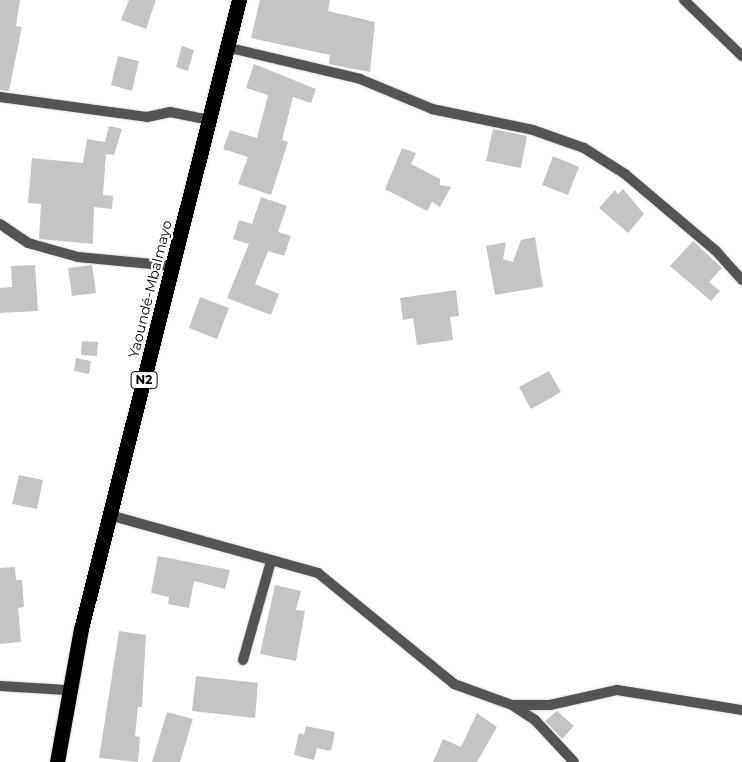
<!DOCTYPE html>
<html>
<head>
<meta charset="utf-8">
<style>
  body { margin:0 }
  #map { position:relative; width:742px; height:762px; overflow:hidden; background:#fff; font-family:Montserrat,sans-serif }
  div>[style] { position:absolute }
  .building>* { inset:0; background:#c4c4c4 }
  .roads { filter:drop-shadow(0 0 1px #dbdbdb) drop-shadow(0 0 1px #dbdbdb) }
  .street>* { height:10px; margin:-5px; padding:0 5px; transform-origin:5px; border-radius:5px; background:#545454 }
  .highway>* { height:15px; margin:-7.5px; padding:0 7.5px; transform-origin:7.5px; border-radius:7.5px; background:#000 }
  span { translate:-50% -50%; white-space:nowrap; text-align:center; line-height:1.15; -webkit-text-stroke:4.5px #fff; paint-order:stroke }
  .shield-label span { padding:1px 4px; background:#fff; border:1px solid; border-radius:4px; -webkit-text-stroke-width:0 }
  .shield-label { font-size:12px; color:#000; font-weight:700 }
  .street-label { font-size:14px; color:#000 }
</style>
</head>
<body>
<div id="map">
  <div class="building">
    <i style="clip-path:polygon(0 0,20px 0,16px 26px,22px 27px,9px 91px,0 90px)"></i>
    <i style="clip-path:polygon(129px 0,156px 0,146px 29px,121px 20px)"></i>
    <i style="clip-path:polygon(260px 0,330px 0,328px 11px,375px 22px,370px 72px,329px 64px,330px 55px,251px 38px)"></i>
    <i style="clip-path:polygon(182px 46px,194px 50px,188px 71px,176px 67px)"></i>
    <i style="clip-path:polygon(118px 56px,139px 61px,132px 91px,111px 85px)"></i>
    <i style="clip-path:polygon(254px 64px,316px 89px,311px 103px,293px 97px,282px 140px,288px 142px,271px 195px,238px 184px,248px 157px,223px 149px,230px 130px,257px 138px,268px 95px,246px 88px)"></i>
    <i style="clip-path:polygon(109px 126px,122px 129px,114px 155px,106px 154px,103px 195px,113px 196px,112px 209px,94px 207px,93px 244px,39px 239px,41px 204px,28px 203px,32px 158px,83px 163px,87px 139px,105px 142px)"></i>
    <i style="clip-path:polygon(493px 129px,527px 136px,521px 168px,486px 161px)"></i>
    <i style="clip-path:polygon(402px 148px,416px 153px,411px 164px,440px 179px,440px 185px,451px 187px,440px 207px,432px 202px,427px 211px,385px 189px)"></i>
    <i style="clip-path:polygon(553px 156px,579px 167px,568px 195px,542px 185px)"></i>
    <i style="clip-path:polygon(623px 189px,644px 214px,628px 233px,599px 208px,615px 190px,618px 194px)"></i>
    <i style="clip-path:polygon(261px 197px,287px 206px,278px 232px,291px 236px,284px 256px,268px 251px,255px 284px,279px 294px,271px 315px,227px 298px,249px 244px,233px 239px,239px 220px,252px 224px)"></i>
    <i style="clip-path:polygon(535px 237px,543px 287px,495px 295px,486px 246px,506px 242px,503px 259px,513px 262px,521px 240px)"></i>
    <i style="clip-path:polygon(693px 241px,722px 268px,709px 282px,720px 291px,711px 301px,670px 266px)"></i>
    <i style="clip-path:polygon(35px 265px,38px 311px,0 313px,0 288px,12px 287px,11px 266px)"></i>
    <i style="clip-path:polygon(92px 265px,96px 293px,72px 296px,68px 268px)"></i>
    <i style="clip-path:polygon(456px 290px,459px 316px,450px 317px,453px 340px,417px 345px,413px 318px,403px 320px,400px 298px)"></i>
    <i style="clip-path:polygon(200px 297px,229px 308px,217px 339px,189px 328px)"></i>
    <i style="clip-path:polygon(82px 341px,98px 342px,97px 356px,81px 355px)"></i>
    <i style="clip-path:polygon(76px 358px,91px 361px,89px 374px,74px 371px)"></i>
    <i style="clip-path:polygon(549px 371px,561px 392px,531px 409px,519px 387px)"></i>
    <i style="clip-path:polygon(19px 475px,43px 480px,37px 509px,12px 504px)"></i>
    <i style="clip-path:polygon(158px 556px,230px 570px,225px 589px,194px 581px,189px 608px,168px 604px,169px 597px,151px 593px)"></i>
    <i style="clip-path:polygon(15px 567px,16px 580px,22px 580px,24px 607px,18px 608px,21px 642px,0 644px,0 568px)"></i>
    <i style="clip-path:polygon(275px 585px,301px 591px,296px 610px,305px 611px,296px 661px,260px 654px)"></i>
    <i style="clip-path:polygon(119px 631px,146px 635px,142px 707px,138px 707px,135px 736px,140px 737px,138px 762px,99px 758px)"></i>
    <i style="clip-path:polygon(196px 676px,258px 683px,255px 718px,192px 711px)"></i>
    <i style="clip-path:polygon(557px 711px,574px 726px,562px 739px,545px 721px)"></i>
    <i style="clip-path:polygon(167px 712px,193px 719px,180px 762px,152px 762px)"></i>
    <i style="clip-path:polygon(477px 713px,497px 727px,477px 762px,433px 762px,443px 739px,461px 747px)"></i>
    <i style="clip-path:polygon(306px 726px,335px 732px,331px 751px,317px 748px,314px 760px,294px 755px,299px 733px,304px 734px)"></i>
  </div>
  <div class="roads">
    <div class="street">
      <i style="left:684px;top:0;width:81px;rotate:44deg"></i>
      <i style="left:226px;top:47px;width:138px;rotate:13.4deg"></i>
      <i style="left:360px;top:79px;width:78px;rotate:22.6deg"></i>
      <i style="left:432px;top:109px;width:103px;rotate:11.7deg"></i>
      <i style="left:533px;top:130px;width:54px;rotate:19.4deg"></i>
      <i style="left:584px;top:148px;width:49px;rotate:32.4deg"></i>
      <i style="left:625px;top:174px;width:119px;rotate:40.2deg"></i>
      <i style="left:716px;top:251px;width:39px;rotate:48deg"></i>
      <i style="left:0;top:97px;width:148px;rotate:7.7deg"></i>
      <i style="left:147px;top:117px;width:24px;rotate:-12deg"></i>
      <i style="left:170px;top:112px;width:41px;rotate:11.3deg"></i>
      <i style="left:0;top:224px;width:34px;rotate:34deg"></i>
      <i style="left:28px;top:243px;width:52px;rotate:15.6deg"></i>
      <i style="left:78px;top:257px;width:95px;rotate:5.4deg"></i>
      <i style="left:109px;top:515px;width:217px;rotate:15.5deg"></i>
      <i style="left:318px;top:573px;width:176px;rotate:39.2deg"></i>
      <i style="left:454px;top:684px;width:62px;rotate:19.9deg"></i>
      <i style="left:512px;top:705px;width:38px"></i>
      <i style="left:550px;top:705px;width:69px;rotate:-12.6deg"></i>
      <i style="left:617px;top:690px;width:127px;rotate:9.1deg"></i>
      <i style="left:243px;top:660px;width:103px;rotate:-74.2deg"></i>
      <i style="left:0;top:686px;width:67px;rotate:3.4deg"></i>
      <i style="left:512px;top:705px;width:27px;rotate:33deg"></i>
      <i style="left:535px;top:720px;width:57px;rotate:47.1deg"></i>
    </div>
    <div class="highway">
      <i style="left:57px;top:762px;width:135px;rotate:-79.8deg"></i>
      <i style="left:81px;top:629px;width:649px;rotate:-75.9deg"></i>
    </div>
  </div>
  <div class="shield-label">
    <span style="left:144px;top:380px">N2</span>
  </div>
  <div class="street-label">
    <span style="left:150px;top:289px;rotate:-76deg">Yaoundé-Mbalmayo</span>
  </div>
</div>
</body>
</html>
